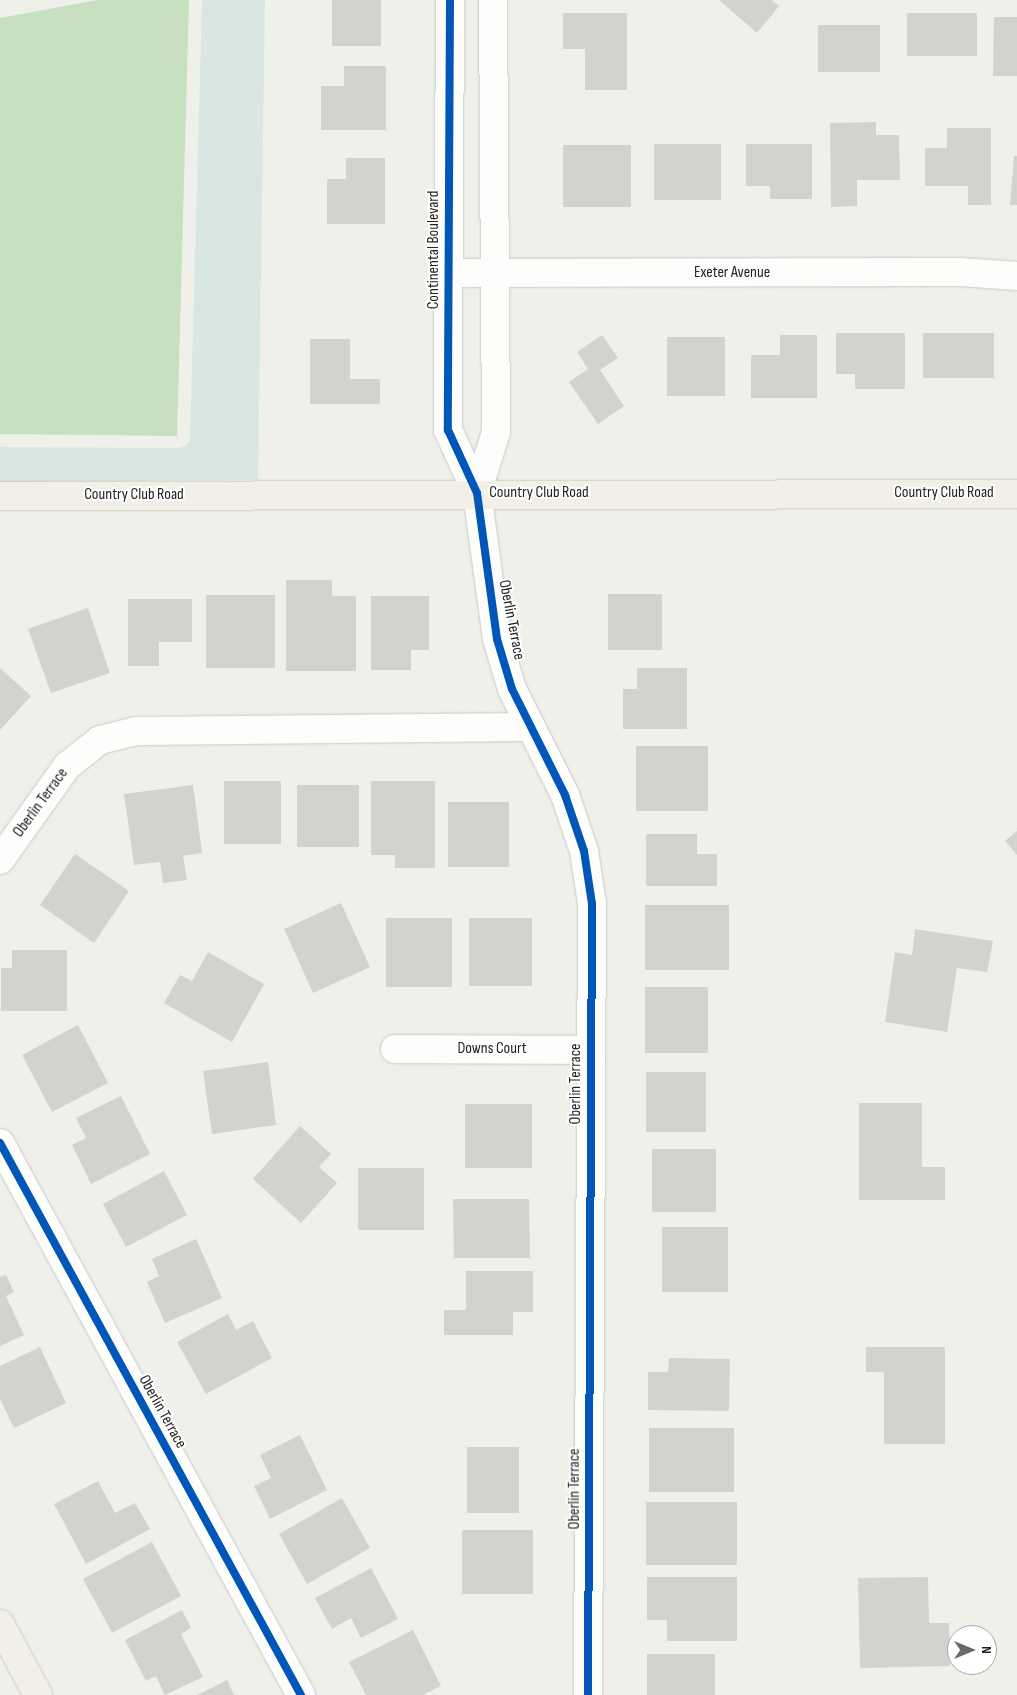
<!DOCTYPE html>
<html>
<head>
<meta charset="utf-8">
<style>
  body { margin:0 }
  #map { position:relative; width:1017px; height:1695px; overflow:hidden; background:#f0f0eb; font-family:"Sofia Sans Condensed",sans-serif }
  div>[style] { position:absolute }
  .forest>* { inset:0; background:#c6e0c0 }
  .wetland>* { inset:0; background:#d8e7e1 }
  .building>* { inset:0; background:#d3d2ce }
  .roads { filter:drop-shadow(0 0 1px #c9c9c7) drop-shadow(0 0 1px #c9c9c7) }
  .minor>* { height:28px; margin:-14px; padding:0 14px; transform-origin:14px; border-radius:14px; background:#fdfdfc }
  .major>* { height:28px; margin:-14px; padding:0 14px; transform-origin:14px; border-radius:14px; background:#f2efe7 }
  .cycleway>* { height:8px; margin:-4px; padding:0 4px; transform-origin:4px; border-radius:4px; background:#0057b8 }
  span { translate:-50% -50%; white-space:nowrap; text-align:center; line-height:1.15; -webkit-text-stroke:4px #fff; paint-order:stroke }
  .street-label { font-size:16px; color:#222 }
  .north { position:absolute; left:947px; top:1625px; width:50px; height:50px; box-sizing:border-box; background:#fff; border:1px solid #a7a7a7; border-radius:50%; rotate:90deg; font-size:14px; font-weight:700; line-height:20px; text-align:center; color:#222 }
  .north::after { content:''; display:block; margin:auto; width:18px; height:22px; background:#6a6a68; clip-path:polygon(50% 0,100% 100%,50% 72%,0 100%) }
</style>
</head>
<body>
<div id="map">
  <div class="forest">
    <i style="clip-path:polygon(97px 0,189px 0,177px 436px,0 434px,0 18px)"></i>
  </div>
  <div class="wetland">
    <i style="clip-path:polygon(202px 0,265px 0,258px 480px,0 482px,0 447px,176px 448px,185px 446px,190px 440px)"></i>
  </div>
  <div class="building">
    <i style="clip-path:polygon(332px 0,381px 0,381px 46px,332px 46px)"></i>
    <i style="clip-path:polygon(719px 0,772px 0,779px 6px,757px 33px)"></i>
    <i style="clip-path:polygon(563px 13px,627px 13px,627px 90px,585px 90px,585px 49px,563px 49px)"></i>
    <i style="clip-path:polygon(907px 13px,977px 13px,977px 56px,907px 56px)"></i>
    <i style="clip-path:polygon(994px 17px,1017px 17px,1017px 76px,993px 76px)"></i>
    <i style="clip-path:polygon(818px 25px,880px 25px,880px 72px,818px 72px)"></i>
    <i style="clip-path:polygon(344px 66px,386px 66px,386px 130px,321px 130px,321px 86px,344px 86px)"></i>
    <i style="clip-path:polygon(876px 122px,876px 135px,899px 135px,900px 180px,857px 180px,857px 206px,831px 207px,830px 123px)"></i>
    <i style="clip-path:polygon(947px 128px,991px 128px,991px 205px,968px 205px,968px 186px,925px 186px,925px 148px,947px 148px)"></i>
    <i style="clip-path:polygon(654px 144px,721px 144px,721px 200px,654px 200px)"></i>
    <i style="clip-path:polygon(746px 144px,812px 144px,812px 199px,770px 199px,770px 186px,746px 186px)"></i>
    <i style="clip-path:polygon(563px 145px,631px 145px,631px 207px,563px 207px)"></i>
    <i style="clip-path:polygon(1014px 156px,1017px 156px,1017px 205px,1010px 205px)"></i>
    <i style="clip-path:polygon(346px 158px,385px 158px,385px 224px,327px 224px,327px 179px,346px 179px)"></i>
    <i style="clip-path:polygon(836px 333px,905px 333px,905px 389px,855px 389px,855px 374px,836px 374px)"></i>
    <i style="clip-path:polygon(923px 333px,994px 333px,994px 378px,923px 378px)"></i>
    <i style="clip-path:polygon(602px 335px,618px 358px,600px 370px,624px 406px,598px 424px,569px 382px,588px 369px,577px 352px)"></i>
    <i style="clip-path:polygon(780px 335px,817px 335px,817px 398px,751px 398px,751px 355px,780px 355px)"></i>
    <i style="clip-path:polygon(667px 337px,725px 337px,725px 396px,667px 396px)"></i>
    <i style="clip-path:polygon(310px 339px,350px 339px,350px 379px,380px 379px,380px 404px,310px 404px)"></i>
    <i style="clip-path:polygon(286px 580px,332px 580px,332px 596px,356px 596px,356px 671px,286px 671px)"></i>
    <i style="clip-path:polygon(608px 594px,662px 594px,662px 650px,608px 650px)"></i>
    <i style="clip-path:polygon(206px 595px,275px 595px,275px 668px,206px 668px)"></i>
    <i style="clip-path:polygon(371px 596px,429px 596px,429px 650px,411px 650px,411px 670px,371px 670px)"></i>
    <i style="clip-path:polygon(128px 599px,192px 599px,192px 642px,159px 642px,159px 666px,128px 666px)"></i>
    <i style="clip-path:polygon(88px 608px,110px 673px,51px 693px,28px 629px)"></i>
    <i style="clip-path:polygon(0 668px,31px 696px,0 730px)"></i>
    <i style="clip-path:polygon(637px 668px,687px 668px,687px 729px,623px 729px,623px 689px,637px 689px)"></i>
    <i style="clip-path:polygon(636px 746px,708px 746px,708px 811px,636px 811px)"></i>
    <i style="clip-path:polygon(224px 781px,281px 781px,281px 844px,224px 844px)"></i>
    <i style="clip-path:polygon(371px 781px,435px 781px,435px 868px,395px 868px,395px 855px,371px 855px)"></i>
    <i style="clip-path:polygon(193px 785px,202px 853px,183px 856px,187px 880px,163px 883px,160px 862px,134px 865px,124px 794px)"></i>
    <i style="clip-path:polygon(297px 785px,359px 785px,359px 847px,297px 847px)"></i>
    <i style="clip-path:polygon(448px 802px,509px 802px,509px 867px,448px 867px)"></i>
    <i style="clip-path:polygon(1017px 831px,1017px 855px,1005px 841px)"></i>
    <i style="clip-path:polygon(646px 834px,697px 834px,697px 854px,717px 854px,717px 886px,646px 886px)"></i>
    <i style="clip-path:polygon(75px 854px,129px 891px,94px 943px,40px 905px)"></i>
    <i style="clip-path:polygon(341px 903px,370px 967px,313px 993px,284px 929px)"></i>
    <i style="clip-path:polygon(645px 905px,729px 905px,729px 970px,645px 970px)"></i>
    <i style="clip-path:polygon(386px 918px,452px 918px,452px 987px,386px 987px)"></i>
    <i style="clip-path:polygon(469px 918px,532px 918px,532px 986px,469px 986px)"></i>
    <i style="clip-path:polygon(915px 929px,993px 941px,987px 972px,957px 968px,947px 1032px,885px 1022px,895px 952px,912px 955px)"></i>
    <i style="clip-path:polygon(12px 950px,67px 950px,67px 1011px,1px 1011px,1px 968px,12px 968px)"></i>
    <i style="clip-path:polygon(208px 952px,264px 984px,232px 1042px,164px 1003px,180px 975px,192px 981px)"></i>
    <i style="clip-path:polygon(645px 987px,708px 987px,708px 1053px,645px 1053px)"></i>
    <i style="clip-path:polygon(78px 1025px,108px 1083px,52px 1112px,22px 1055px)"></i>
    <i style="clip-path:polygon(268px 1062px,276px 1125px,212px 1134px,203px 1071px)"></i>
    <i style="clip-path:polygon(646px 1072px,706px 1072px,706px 1132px,646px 1132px)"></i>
    <i style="clip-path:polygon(121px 1096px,150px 1154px,91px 1184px,72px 1145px,86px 1138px,76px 1118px)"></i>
    <i style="clip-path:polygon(859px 1103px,922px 1103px,922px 1167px,945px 1167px,945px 1200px,859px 1200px)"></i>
    <i style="clip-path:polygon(465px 1104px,532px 1104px,532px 1168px,465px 1168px)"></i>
    <i style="clip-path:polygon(300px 1126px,331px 1154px,319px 1167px,337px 1183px,301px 1223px,253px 1179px)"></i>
    <i style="clip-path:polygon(652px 1149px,716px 1149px,716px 1212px,652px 1212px)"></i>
    <i style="clip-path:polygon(358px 1168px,424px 1168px,424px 1230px,358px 1230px)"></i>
    <i style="clip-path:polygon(164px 1171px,187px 1215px,126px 1247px,103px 1204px)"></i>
    <i style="clip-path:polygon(453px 1199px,529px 1199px,530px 1258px,454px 1258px)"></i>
    <i style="clip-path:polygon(662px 1227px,728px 1227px,728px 1292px,662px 1292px)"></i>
    <i style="clip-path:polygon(196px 1239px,222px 1298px,165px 1323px,147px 1282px,159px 1276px,152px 1259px)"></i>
    <i style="clip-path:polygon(466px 1271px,533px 1271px,533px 1312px,513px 1312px,513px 1335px,444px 1335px,444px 1310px,466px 1310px)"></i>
    <i style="clip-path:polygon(6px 1275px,14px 1292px,6px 1296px,24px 1335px,0 1346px,0 1277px)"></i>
    <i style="clip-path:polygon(228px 1314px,236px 1330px,253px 1321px,272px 1358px,206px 1394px,177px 1342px)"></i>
    <i style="clip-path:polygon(40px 1347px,66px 1403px,14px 1428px,0 1399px,0 1366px)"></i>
    <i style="clip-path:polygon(866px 1347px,945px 1347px,945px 1444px,884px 1444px,884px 1372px,866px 1372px)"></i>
    <i style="clip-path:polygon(669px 1358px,730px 1359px,729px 1411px,648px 1410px,648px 1372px,668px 1372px)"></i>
    <i style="clip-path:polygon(649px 1428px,734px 1428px,734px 1492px,649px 1492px)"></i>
    <i style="clip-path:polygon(300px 1435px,327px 1490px,270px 1519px,254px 1486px,271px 1478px,260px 1455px)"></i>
    <i style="clip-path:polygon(467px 1447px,519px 1447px,519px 1513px,467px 1513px)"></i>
    <i style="clip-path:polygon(98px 1481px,115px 1513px,135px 1503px,150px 1529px,86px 1564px,54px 1504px)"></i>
    <i style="clip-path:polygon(342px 1498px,370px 1548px,307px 1584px,279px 1534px)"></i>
    <i style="clip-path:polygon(646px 1502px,737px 1502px,737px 1565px,646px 1565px)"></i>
    <i style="clip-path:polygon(462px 1530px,533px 1530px,533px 1594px,462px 1594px)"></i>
    <i style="clip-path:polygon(152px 1542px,181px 1596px,112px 1633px,83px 1579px)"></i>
    <i style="clip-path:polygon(371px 1568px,398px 1619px,361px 1638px,351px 1618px,332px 1629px,315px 1598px)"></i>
    <i style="clip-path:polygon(647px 1577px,737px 1577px,737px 1641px,667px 1641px,667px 1620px,647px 1620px)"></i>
    <i style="clip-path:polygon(928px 1577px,929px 1623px,949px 1623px,950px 1666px,860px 1668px,858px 1578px)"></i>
    <i style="clip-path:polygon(182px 1610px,191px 1628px,181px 1634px,203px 1677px,165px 1695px,156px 1676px,146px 1681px,125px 1640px)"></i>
    <i style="clip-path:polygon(413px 1630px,441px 1686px,423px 1695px,366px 1695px,349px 1662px)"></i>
    <i style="clip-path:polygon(647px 1654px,715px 1654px,715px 1695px,647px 1695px)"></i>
    <i style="clip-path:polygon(227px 1680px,234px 1695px,197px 1695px)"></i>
  </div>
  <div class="roads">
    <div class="minor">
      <i style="left:450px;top:0;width:430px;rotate:90.3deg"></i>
      <i style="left:448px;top:430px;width:69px;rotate:65.3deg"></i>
      <i style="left:477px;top:493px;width:147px;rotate:82.2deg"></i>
      <i style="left:497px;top:639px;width:52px;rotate:73.3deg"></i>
      <i style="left:512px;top:689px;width:119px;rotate:63.4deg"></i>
      <i style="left:565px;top:795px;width:59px;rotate:71.3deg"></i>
      <i style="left:584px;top:851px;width:54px;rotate:81.4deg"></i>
      <i style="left:592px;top:904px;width:791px;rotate:90.29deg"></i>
      <i style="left:448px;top:273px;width:512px;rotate:-0.11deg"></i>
      <i style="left:960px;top:272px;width:57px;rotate:4deg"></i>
      <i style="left:477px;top:493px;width:64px;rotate:-72.7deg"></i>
      <i style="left:496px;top:432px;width:432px;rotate:-90.4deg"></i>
      <i style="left:0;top:860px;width:115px;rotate:-54.5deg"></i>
      <i style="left:67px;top:766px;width:42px;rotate:-38.2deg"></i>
      <i style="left:100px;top:740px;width:37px;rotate:-14deg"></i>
      <i style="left:136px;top:731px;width:395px;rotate:-0.6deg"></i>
      <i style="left:395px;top:1049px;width:195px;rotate:0.3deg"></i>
      <i style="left:0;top:1143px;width:629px;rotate:61.4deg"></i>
    </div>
    <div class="major">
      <i style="left:0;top:496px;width:1017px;rotate:-0.11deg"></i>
      <i style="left:0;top:1624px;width:81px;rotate:61.8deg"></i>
    </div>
  </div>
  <div class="cycleway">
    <i style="left:450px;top:0;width:430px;rotate:90.3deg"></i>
    <i style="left:448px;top:430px;width:69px;rotate:65.3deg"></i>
    <i style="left:477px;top:493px;width:147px;rotate:82.2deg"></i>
    <i style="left:497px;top:639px;width:52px;rotate:73.3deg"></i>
    <i style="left:512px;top:689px;width:119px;rotate:63.4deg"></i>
    <i style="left:565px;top:795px;width:59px;rotate:71.3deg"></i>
    <i style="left:584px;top:851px;width:54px;rotate:81.4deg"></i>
    <i style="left:592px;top:904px;width:791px;rotate:90.29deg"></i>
    <i style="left:0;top:1143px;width:629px;rotate:61.4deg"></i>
  </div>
  <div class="street-label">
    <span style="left:434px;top:250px;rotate:-90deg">Continental Boulevard</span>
    <span style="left:732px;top:273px">Exeter Avenue</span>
    <span style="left:539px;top:493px">Country Club Road</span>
    <span style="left:944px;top:493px">Country Club Road</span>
    <span style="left:134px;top:495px">Country Club Road</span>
    <span style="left:511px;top:620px;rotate:79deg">Oberlin Terrace</span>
    <span style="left:41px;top:803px;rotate:-54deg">Oberlin Terrace</span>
    <span style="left:492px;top:1049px">Downs Court</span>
    <span style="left:576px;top:1084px;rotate:-90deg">Oberlin Terrace</span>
    <span style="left:162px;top:1412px;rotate:61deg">Oberlin Terrace</span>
    <span style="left:575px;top:1489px;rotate:-90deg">Oberlin Terrace</span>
  </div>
  <div class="north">N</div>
</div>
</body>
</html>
